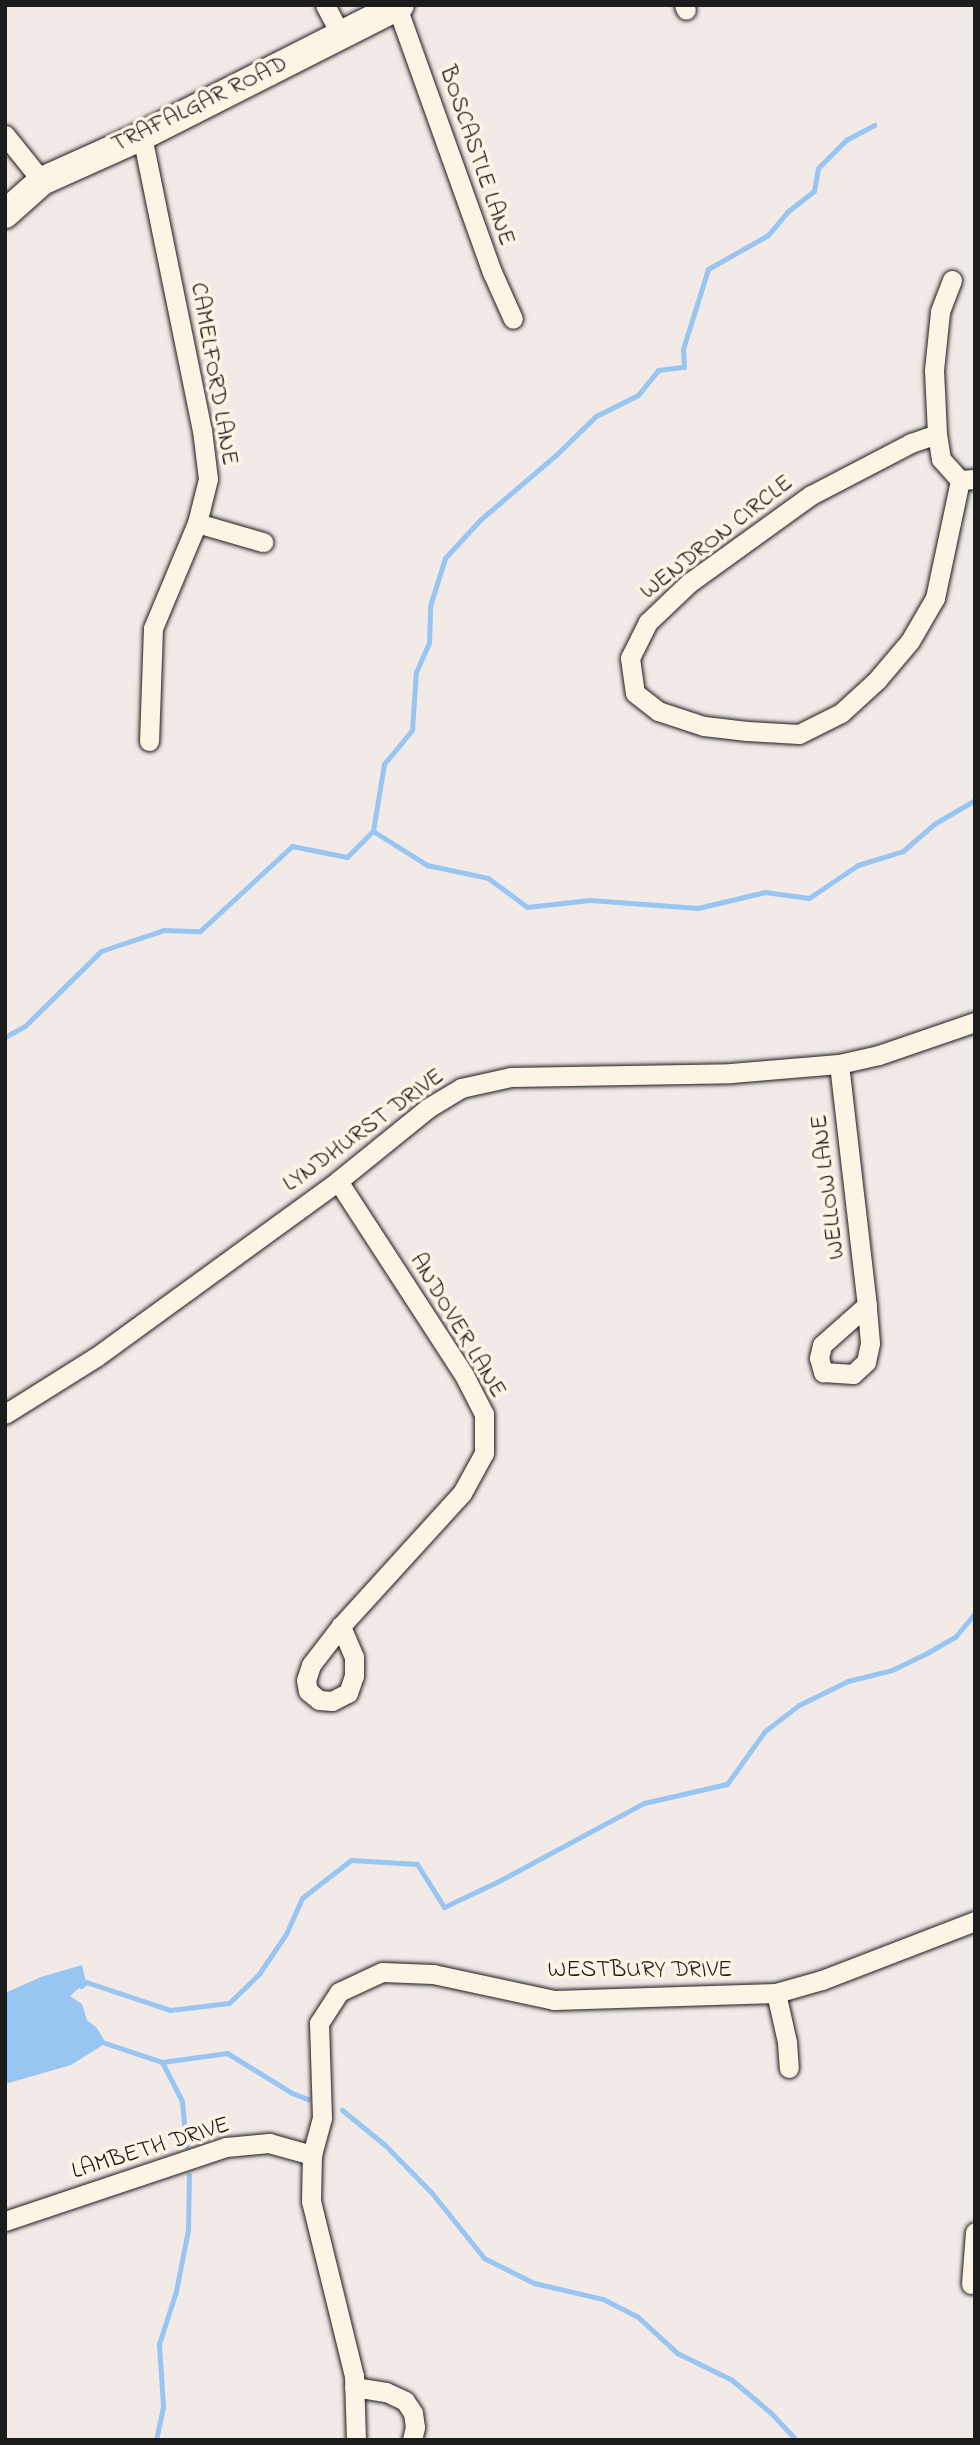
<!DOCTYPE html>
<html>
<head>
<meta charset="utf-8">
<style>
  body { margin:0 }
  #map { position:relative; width:980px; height:2445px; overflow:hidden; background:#f2eae7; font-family:"Indie Flower",sans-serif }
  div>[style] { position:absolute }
  .water>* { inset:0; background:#98c5f2 }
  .stream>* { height:5px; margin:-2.5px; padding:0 2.5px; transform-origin:2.5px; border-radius:2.5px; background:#98c5f2 }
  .roads { filter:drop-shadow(0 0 2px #1c1c1c) drop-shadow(0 0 2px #1c1c1c) }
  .street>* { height:19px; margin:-9.5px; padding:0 9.5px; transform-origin:9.5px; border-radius:9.5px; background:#fcf5e5 }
  .secondary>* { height:28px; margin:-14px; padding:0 14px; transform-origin:14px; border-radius:14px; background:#fcf5e5 }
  span { translate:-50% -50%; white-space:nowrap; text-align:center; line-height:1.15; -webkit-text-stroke:7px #fcf5e5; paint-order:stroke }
  .street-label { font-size:24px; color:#1c1c1c }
  .frame { position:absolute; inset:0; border:7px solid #1c1c1c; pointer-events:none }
</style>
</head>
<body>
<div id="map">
  <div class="water">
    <i style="clip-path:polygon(82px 1965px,86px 1982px,70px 1996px,82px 2004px,87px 2020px,97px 2028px,106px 2043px,71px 2065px,5px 2084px,5px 1993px,41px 1977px)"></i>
  </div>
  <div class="stream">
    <i style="left:373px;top:831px;width:64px;rotate:32.2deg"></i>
    <i style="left:427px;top:865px;width:62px;rotate:12deg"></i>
    <i style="left:488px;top:878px;width:49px;rotate:36.6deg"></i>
    <i style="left:527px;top:907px;width:63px;rotate:-6.3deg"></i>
    <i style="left:590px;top:900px;width:108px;rotate:4.2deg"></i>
    <i style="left:698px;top:908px;width:69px;rotate:-13.4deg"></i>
    <i style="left:765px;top:892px;width:44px;rotate:7.8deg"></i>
    <i style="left:809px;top:898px;width:59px;rotate:-34deg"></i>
    <i style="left:858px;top:865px;width:47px;rotate:-17.3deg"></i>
    <i style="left:903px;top:851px;width:41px;rotate:-41.1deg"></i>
    <i style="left:934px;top:824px;width:48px;rotate:-30.3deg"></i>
    <i style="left:5px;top:1037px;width:23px;rotate:-29deg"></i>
    <i style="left:25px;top:1026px;width:107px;rotate:-44.6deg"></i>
    <i style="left:101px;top:951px;width:66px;rotate:-18.4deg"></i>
    <i style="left:164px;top:930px;width:36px;rotate:2deg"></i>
    <i style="left:200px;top:931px;width:125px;rotate:-42.7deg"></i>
    <i style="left:292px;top:846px;width:56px;rotate:11.3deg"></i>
    <i style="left:347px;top:857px;width:37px;rotate:-45deg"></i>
    <i style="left:373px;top:831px;width:68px;rotate:-80.7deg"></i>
    <i style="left:384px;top:764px;width:44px;rotate:-50.5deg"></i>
    <i style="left:412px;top:730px;width:58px;rotate:-86.1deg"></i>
    <i style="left:416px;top:672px;width:32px;rotate:-66deg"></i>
    <i style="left:429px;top:643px;width:37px;rotate:-88deg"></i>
    <i style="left:430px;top:606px;width:50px;rotate:-72.6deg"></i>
    <i style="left:445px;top:558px;width:53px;rotate:-47.3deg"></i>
    <i style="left:481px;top:519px;width:99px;rotate:-40.5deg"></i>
    <i style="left:556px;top:455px;width:56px;rotate:-44.3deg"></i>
    <i style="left:596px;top:416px;width:47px;rotate:-26.6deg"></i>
    <i style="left:638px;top:395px;width:32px;rotate:-51deg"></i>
    <i style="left:658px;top:370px;width:26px;rotate:-7deg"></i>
    <i style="left:684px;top:367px;width:18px;rotate:-93deg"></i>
    <i style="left:683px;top:349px;width:84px;rotate:-72.6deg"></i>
    <i style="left:708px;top:269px;width:69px;rotate:-29.5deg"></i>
    <i style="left:768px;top:235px;width:30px;rotate:-50deg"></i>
    <i style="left:787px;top:212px;width:34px;rotate:-38deg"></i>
    <i style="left:814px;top:191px;width:23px;rotate:-80deg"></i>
    <i style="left:818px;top:168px;width:40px;rotate:-45deg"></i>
    <i style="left:846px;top:140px;width:32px;rotate:-28deg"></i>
    <i style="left:81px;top:1986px;width:6px;rotate:-39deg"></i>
    <i style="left:86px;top:1982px;width:89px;rotate:18.4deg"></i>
    <i style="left:170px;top:2010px;width:59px;rotate:-6.8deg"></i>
    <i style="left:229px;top:2003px;width:42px;rotate:-44deg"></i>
    <i style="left:259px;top:1974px;width:48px;rotate:-56deg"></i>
    <i style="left:286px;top:1934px;width:39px;rotate:-66deg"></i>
    <i style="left:302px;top:1898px;width:62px;rotate:-37.8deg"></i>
    <i style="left:351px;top:1860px;width:66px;rotate:3.5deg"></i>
    <i style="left:417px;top:1864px;width:51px;rotate:57.9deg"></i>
    <i style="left:444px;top:1907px;width:59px;rotate:-25.3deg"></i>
    <i style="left:497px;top:1882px;width:167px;rotate:-28.3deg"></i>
    <i style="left:644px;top:1803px;width:85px;rotate:-12.9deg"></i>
    <i style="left:727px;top:1784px;width:65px;rotate:-54.4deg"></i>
    <i style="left:765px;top:1731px;width:43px;rotate:-37.4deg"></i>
    <i style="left:799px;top:1705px;width:55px;rotate:-26.1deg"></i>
    <i style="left:848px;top:1681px;width:45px;rotate:-14deg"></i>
    <i style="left:892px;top:1670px;width:39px;rotate:-26deg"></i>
    <i style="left:927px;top:1653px;width:32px;rotate:-30deg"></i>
    <i style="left:955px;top:1637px;width:31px;rotate:-50deg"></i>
    <i style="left:99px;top:2041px;width:66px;rotate:18.4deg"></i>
    <i style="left:162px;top:2062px;width:66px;rotate:-7.9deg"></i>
    <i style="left:227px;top:2053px;width:76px;rotate:31.6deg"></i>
    <i style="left:292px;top:2093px;width:17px;rotate:21deg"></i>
    <i style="left:162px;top:2062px;width:44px;rotate:62.9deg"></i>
    <i style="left:182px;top:2101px;width:45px;rotate:84.9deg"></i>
    <i style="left:342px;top:2110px;width:55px;rotate:39.1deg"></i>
    <i style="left:385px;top:2145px;width:66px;rotate:45.6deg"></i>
    <i style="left:431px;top:2192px;width:85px;rotate:51.2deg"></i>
    <i style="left:484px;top:2258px;width:56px;rotate:26.6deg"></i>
    <i style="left:534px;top:2283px;width:71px;rotate:13.1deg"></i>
    <i style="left:603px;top:2299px;width:39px;rotate:27deg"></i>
    <i style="left:638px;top:2317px;width:53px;rotate:42.7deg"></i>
    <i style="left:677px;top:2353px;width:61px;rotate:26.1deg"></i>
    <i style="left:732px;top:2380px;width:51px;rotate:40.2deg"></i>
    <i style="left:771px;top:2413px;width:37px;rotate:47deg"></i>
    <i style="left:156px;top:2440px;width:35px;rotate:-78deg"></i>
    <i style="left:163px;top:2406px;width:62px;rotate:-93.7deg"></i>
    <i style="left:159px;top:2344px;width:56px;rotate:-72.2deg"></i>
    <i style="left:176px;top:2291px;width:62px;rotate:-78.9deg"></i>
    <i style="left:188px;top:2230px;width:55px;rotate:-89deg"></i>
  </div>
  <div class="roads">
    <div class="street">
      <i style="left:325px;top:5px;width:34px;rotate:62deg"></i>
      <i style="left:684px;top:5px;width:5px;rotate:68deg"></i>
      <i style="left:397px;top:7px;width:282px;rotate:70.3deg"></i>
      <i style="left:492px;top:272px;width:51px;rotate:65.9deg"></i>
      <i style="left:5px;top:135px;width:59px;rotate:51.2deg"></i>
      <i style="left:142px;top:136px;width:300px;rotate:78.5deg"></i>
      <i style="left:202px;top:430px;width:49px;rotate:83deg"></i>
      <i style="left:208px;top:479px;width:45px;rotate:104deg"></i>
      <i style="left:197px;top:523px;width:114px;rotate:112.7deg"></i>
      <i style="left:153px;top:628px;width:113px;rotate:92deg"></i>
      <i style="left:952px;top:280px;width:34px;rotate:111deg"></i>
      <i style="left:940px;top:312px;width:58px;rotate:95.9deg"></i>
      <i style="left:934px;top:370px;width:64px;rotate:87.3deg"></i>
      <i style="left:937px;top:434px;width:25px;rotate:81deg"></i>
      <i style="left:941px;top:459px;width:28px;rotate:48deg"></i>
      <i style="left:960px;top:480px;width:15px;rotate:-4deg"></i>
      <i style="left:937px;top:434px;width:28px;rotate:161deg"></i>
      <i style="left:911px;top:443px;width:113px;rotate:152.5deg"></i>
      <i style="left:811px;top:495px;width:150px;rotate:144.2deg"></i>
      <i style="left:689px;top:583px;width:57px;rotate:136.4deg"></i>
      <i style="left:648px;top:622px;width:40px;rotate:116.6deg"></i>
      <i style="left:630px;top:658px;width:35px;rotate:82deg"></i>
      <i style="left:635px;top:693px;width:29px;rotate:38deg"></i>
      <i style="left:658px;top:711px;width:48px;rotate:18.1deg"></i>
      <i style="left:704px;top:726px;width:43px;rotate:6.6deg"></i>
      <i style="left:747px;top:731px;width:52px;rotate:3.3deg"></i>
      <i style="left:799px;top:734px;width:47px;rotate:-26.6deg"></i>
      <i style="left:841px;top:713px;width:49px;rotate:-42.5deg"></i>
      <i style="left:877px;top:680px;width:51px;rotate:-49.8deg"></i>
      <i style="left:910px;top:641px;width:50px;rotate:-59.8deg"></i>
      <i style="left:935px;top:598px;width:121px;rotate:-78deg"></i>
      <i style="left:197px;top:523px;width:69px;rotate:16.1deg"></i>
      <i style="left:839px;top:1064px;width:243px;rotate:83.4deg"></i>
      <i style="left:867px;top:1305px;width:60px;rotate:138.4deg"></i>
      <i style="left:822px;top:1345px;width:13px;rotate:103deg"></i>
      <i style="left:819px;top:1358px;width:15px;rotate:74deg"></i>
      <i style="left:823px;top:1372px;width:30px;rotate:4deg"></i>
      <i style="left:853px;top:1374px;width:18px;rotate:-43deg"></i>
      <i style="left:866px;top:1362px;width:19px;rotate:-78deg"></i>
      <i style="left:870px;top:1343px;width:38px;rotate:-95deg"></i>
      <i style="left:338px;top:1181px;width:231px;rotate:57deg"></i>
      <i style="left:464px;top:1375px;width:44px;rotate:62.9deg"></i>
      <i style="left:484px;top:1414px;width:39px;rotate:90deg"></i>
      <i style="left:484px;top:1453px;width:46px;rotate:118.8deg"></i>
      <i style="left:462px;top:1493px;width:180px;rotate:132.3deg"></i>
      <i style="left:341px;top:1626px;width:49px;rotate:127.6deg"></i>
      <i style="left:311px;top:1665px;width:16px;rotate:108deg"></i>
      <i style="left:306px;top:1680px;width:11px;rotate:80deg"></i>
      <i style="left:308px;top:1691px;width:14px;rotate:39deg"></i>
      <i style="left:319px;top:1700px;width:13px;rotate:4deg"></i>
      <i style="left:332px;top:1701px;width:18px;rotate:-27deg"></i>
      <i style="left:348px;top:1693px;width:18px;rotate:-71deg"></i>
      <i style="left:354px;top:1676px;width:19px;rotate:-90deg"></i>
      <i style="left:354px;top:1657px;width:34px;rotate:-113deg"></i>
      <i style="left:5px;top:1414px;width:107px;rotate:-32.1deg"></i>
      <i style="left:96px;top:1357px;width:299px;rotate:-36deg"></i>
      <i style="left:338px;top:1181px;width:116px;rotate:-39deg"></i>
      <i style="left:428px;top:1108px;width:39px;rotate:-31deg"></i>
      <i style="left:461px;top:1088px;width:51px;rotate:-12.4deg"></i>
      <i style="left:511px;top:1077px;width:220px;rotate:-1deg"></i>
      <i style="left:731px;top:1073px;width:108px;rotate:-4.8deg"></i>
      <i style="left:839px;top:1064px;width:41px;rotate:-12.7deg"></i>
      <i style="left:879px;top:1055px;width:102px;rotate:-19deg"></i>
      <i style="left:776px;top:1993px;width:50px;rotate:77.3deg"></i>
      <i style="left:787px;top:2042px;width:26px;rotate:86deg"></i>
      <i style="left:5px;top:2221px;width:233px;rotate:-18.5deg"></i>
      <i style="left:226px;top:2147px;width:43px;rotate:-5.3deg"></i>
      <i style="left:269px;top:2143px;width:45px;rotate:15.6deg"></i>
      <i style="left:971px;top:2284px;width:52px;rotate:-85.6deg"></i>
      <i style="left:354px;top:2387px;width:32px;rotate:9deg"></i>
      <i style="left:386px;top:2392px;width:21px;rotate:25deg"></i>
      <i style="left:405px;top:2401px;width:14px;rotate:56deg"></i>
      <i style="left:413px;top:2413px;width:14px;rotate:82deg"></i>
      <i style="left:415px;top:2427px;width:13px;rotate:103deg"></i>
      <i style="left:356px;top:2440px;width:64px;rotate:-91.8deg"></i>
      <i style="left:354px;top:2376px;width:180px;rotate:-103.8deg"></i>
      <i style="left:311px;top:2201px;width:46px;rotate:-88.8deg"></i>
      <i style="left:312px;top:2155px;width:38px;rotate:-75deg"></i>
      <i style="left:322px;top:2118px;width:95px;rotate:-91.8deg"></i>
      <i style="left:319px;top:2023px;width:37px;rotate:-57deg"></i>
      <i style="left:339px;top:1992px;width:47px;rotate:-24.9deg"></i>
      <i style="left:382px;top:1972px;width:51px;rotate:2.2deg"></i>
      <i style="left:433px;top:1974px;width:124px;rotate:12.1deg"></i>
      <i style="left:554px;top:2000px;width:222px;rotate:-1.8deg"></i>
      <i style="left:776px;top:1993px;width:48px;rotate:-15.8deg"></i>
      <i style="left:822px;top:1980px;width:164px;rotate:-21.1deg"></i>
    </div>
    <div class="secondary">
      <i style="left:5px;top:214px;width:50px;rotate:-41.7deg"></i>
      <i style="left:42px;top:181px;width:110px;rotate:-24.2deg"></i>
      <i style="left:142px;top:136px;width:289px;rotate:-26.9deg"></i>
    </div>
  </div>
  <div class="street-label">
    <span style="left:200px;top:105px;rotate:-26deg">TRAFALGAR ROAD</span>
    <span style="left:476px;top:156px;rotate:71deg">BOSCASTLE LANE</span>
    <span style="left:213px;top:374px;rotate:80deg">CAMELFORD LANE</span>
    <span style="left:717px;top:538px;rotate:-38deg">WENDRON CIRCLE</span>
    <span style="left:364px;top:1131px;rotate:-36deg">LYNDHURST DRIVE</span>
    <span style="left:829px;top:1187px;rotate:-97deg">WELLOW LANE</span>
    <span style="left:457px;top:1326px;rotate:59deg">ANDOVER LANE</span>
    <span style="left:640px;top:1971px">WESTBURY DRIVE</span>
    <span style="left:151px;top:2149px;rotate:-17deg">LAMBETH DRIVE</span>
  </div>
  <div class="frame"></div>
</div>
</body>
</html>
